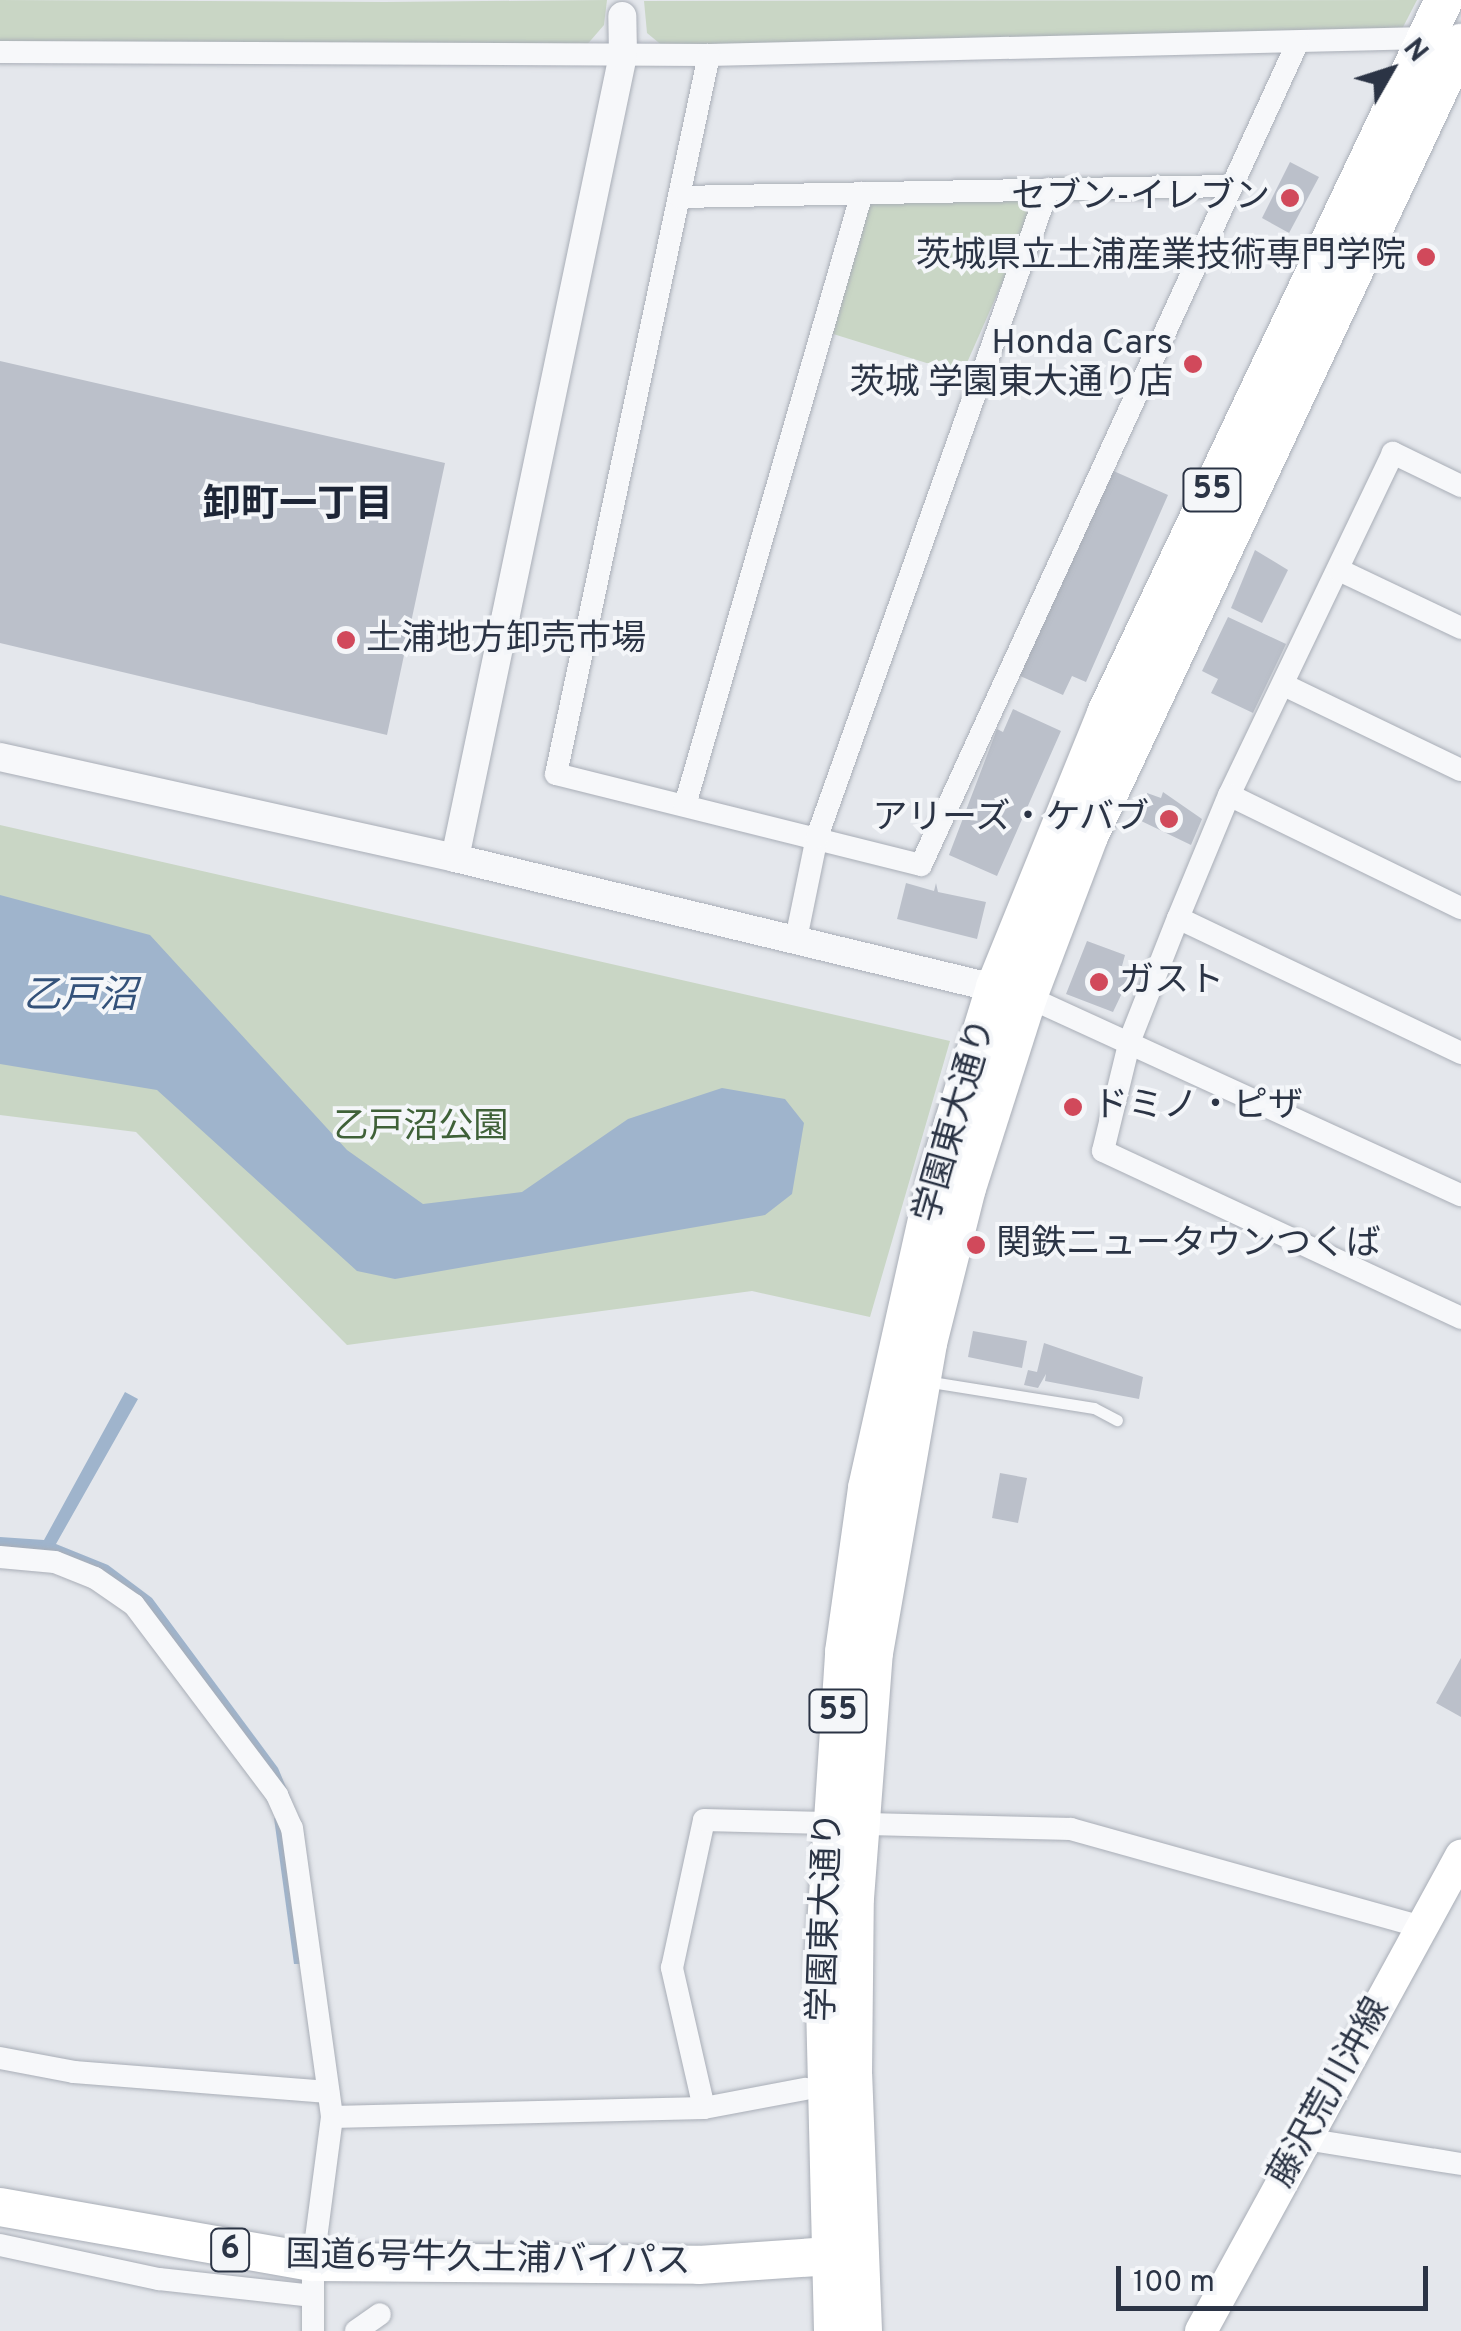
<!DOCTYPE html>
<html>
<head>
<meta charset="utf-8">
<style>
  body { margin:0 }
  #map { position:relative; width:1461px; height:2331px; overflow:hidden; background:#e4e7ec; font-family:Overpass,"Noto Sans JP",sans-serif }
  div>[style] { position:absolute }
  .green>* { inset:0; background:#c9d6c5 }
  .water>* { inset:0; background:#9fb4cc }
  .building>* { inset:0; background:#bbc0ca }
  .roads { filter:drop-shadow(0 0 2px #a9aeb7) drop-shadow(0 0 2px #a9aeb7) }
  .service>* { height:11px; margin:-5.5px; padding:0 5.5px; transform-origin:5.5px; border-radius:5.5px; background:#f7f8fa }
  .minor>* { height:22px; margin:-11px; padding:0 11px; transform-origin:11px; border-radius:11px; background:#f7f8fa }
  .tertiary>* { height:28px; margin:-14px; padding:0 14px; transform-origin:14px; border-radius:14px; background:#f7f8fa }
  .secondary>* { height:32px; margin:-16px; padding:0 16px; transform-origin:16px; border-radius:16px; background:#fff }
  .primary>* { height:38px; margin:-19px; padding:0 19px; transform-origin:19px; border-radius:19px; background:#fff }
  .trunk>* { height:38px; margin:-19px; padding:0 19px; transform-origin:19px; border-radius:19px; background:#fff }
  .dots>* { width:28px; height:28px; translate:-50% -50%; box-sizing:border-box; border:5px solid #f4f6f9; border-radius:50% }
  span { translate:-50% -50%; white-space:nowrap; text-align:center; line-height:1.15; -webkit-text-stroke:8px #f4f6f9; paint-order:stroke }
  .shield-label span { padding:2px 8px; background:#f4f6f9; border:2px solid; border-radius:8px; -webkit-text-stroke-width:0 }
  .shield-label { font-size:32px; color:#2b3445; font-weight:700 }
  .poi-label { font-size:35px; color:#2b3445 }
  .right { translate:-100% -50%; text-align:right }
  .left { translate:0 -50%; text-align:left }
  .street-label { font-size:35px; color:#2b3445 }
  .park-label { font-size:35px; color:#3f6138 }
  .neighbourhood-label { font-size:38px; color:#1d2536; font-weight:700 }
  .water-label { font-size:38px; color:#34527a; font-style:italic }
  .north { position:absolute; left:1341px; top:20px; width:100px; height:100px; -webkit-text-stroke:8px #f4f6f9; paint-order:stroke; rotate:51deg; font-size:28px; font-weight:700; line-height:40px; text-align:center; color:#2b3445 }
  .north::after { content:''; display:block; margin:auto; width:35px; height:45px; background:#2b3445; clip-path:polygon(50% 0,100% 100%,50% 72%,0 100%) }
  .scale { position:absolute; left:1116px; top:2266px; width:312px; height:45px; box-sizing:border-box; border:5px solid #2b3445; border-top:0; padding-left:12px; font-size:30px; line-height:35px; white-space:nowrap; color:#2b3445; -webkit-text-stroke:8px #f4f6f9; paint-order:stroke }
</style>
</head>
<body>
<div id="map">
  <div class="green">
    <i style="clip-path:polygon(0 0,385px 2px,607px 0,604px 25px,585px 47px,0 42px)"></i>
    <i style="clip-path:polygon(1417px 0,1402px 29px,664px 47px,647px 33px,644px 1px)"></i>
    <i style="clip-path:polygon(1042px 193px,962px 374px,830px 333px,866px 198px)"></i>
    <i style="clip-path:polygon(0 825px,950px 1041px,870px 1317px,752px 1291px,347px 1345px,136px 1132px,0 1115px)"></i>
  </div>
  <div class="water">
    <i style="clip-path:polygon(0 895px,150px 935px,347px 1150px,423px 1204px,522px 1192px,628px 1119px,722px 1088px,785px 1099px,804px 1123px,792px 1194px,765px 1215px,395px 1279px,357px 1271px,157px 1090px,0 1064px)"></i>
    <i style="clip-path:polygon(125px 1392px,138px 1399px,56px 1544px,108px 1565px,152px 1598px,278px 1768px,301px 1823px,307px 1964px,294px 1964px,274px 1818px,299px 1822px,145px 1608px,0 1550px,0 1537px,44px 1540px)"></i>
  </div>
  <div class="building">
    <i style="clip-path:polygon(1290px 162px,1319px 177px,1289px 233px,1262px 218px)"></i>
    <i style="clip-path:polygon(0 361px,445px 463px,387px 735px,0 643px)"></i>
    <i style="clip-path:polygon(1109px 469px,1168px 495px,1086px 682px,1072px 676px,1063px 695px,1018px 675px)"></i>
    <i style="clip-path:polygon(1255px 550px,1288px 570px,1262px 623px,1231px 608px)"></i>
    <i style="clip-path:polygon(1228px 617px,1286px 644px,1253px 713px,1211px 693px,1218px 679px,1202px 671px)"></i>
    <i style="clip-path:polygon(1013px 709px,1061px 731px,997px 876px,949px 855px,997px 729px,1003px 732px)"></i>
    <i style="clip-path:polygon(1163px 792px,1202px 819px,1191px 845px,1137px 819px,1147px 793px,1161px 798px)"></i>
    <i style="clip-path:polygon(906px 883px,934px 891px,936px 883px,938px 892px,986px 902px,977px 939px,897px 919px)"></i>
    <i style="clip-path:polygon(1087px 941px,1125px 955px,1122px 966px,1133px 970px,1113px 1012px,1066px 994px)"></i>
    <i style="clip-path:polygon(973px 1331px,1027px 1341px,1022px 1368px,968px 1357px)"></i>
    <i style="clip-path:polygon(1044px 1343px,1143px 1377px,1139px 1399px,1045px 1381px,1046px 1374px,1038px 1388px,1024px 1385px,1028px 1370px,1037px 1372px)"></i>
    <i style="clip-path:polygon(1000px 1473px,1027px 1478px,1018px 1523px,992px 1518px)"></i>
    <i style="clip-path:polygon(1461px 1658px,1461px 1717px,1436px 1703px)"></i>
  </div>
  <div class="roads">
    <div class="service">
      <i style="left:925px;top:1381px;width:171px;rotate:9.1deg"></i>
      <i style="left:1094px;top:1408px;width:26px;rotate:28deg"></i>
    </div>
    <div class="minor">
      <i style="left:0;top:52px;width:709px;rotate:0.24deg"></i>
      <i style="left:709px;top:55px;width:717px;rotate:-1.36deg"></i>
      <i style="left:709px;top:55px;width:735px;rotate:102.01deg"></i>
      <i style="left:556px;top:774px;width:376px;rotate:14deg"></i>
      <i style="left:921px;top:865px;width:905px;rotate:-65.39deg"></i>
      <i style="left:680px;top:197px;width:549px;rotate:-1.15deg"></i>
      <i style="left:1461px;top:486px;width:76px;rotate:-154.1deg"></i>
      <i style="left:1393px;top:453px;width:379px;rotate:115.6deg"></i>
      <i style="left:1229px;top:795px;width:133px;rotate:112.5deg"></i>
      <i style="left:1178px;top:918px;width:131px;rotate:111.5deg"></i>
      <i style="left:1130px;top:1040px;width:114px;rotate:103.7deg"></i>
      <i style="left:1103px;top:1151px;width:395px;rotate:25deg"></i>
      <i style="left:1339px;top:570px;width:135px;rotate:25.4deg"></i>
      <i style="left:1284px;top:685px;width:196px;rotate:25.7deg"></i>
      <i style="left:1229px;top:795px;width:258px;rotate:26deg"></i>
      <i style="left:685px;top:805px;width:637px;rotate:-73.87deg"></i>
      <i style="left:1178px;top:918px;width:314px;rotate:25.5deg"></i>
      <i style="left:796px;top:939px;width:104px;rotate:-78.4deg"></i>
      <i style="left:817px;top:837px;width:688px;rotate:-70.38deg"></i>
      <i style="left:1028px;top:997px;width:476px;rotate:24.6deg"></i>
      <i style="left:0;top:1557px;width:55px;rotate:5.2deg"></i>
      <i style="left:55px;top:1562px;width:43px;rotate:21.8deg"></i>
      <i style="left:95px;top:1578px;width:47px;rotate:34.7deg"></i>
      <i style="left:134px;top:1605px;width:238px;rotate:53deg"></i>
      <i style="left:277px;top:1795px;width:36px;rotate:66deg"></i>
      <i style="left:292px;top:1828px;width:292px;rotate:82.1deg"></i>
      <i style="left:332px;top:2117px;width:146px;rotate:97.5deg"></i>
      <i style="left:313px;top:2262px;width:69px;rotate:90deg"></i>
      <i style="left:0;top:2058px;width:75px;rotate:10.7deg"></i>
      <i style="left:74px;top:2072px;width:255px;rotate:4.5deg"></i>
      <i style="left:704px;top:2108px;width:144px;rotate:-102.9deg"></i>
      <i style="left:672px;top:1968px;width:151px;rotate:-77.8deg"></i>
      <i style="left:704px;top:1820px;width:367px;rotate:1.4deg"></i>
      <i style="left:1071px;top:1829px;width:364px;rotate:15.6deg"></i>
      <i style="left:332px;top:2117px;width:372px;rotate:-1.4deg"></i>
      <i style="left:704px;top:2108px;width:103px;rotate:-10.7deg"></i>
      <i style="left:1305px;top:2139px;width:158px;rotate:9.1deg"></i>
      <i style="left:0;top:2245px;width:163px;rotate:12.1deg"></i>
      <i style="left:159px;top:2279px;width:155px;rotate:6.3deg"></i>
      <i style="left:356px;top:2331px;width:29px;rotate:-35deg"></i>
    </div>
    <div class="tertiary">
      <i style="left:0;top:757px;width:466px;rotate:12.5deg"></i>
      <i style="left:455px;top:858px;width:572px;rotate:13.55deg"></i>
      <i style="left:455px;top:858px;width:820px;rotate:-78.18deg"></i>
      <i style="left:623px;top:55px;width:39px;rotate:-91deg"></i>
    </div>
    <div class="secondary">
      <i style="left:1201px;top:2331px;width:542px;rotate:-61.31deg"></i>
    </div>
    <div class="primary">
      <i style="left:833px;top:2331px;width:375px;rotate:-91.4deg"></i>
      <i style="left:824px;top:1956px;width:305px;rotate:-86.2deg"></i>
      <i style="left:844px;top:1652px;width:166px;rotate:-82deg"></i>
      <i style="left:867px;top:1488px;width:320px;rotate:-77.4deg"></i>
      <i style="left:937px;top:1176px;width:198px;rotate:-72.9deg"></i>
      <i style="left:995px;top:987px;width:296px;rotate:-67.9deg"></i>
      <i style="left:1106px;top:713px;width:789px;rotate:-64.64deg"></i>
      <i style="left:863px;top:2331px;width:256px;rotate:-92.2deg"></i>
      <i style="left:853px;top:2075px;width:177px;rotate:-89.4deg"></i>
      <i style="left:855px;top:1898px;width:246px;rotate:-85.6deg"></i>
      <i style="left:874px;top:1653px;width:315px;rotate:-80.1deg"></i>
      <i style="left:928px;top:1343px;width:160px;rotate:-75.9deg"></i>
      <i style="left:967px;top:1188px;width:201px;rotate:-72.3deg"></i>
      <i style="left:1028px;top:997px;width:174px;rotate:-69.2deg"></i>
      <i style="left:1090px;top:834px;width:874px;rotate:-64.87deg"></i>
    </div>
    <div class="trunk">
      <i style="left:0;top:2207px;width:318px;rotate:10deg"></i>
      <i style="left:313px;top:2262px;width:386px;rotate:0.4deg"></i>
      <i style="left:699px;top:2265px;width:161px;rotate:-3.9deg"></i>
    </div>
  </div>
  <div class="dots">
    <i style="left:1290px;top:198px;background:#d1495b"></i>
    <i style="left:1426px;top:257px;background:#d1495b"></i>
    <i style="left:1193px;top:364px;background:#d1495b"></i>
    <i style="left:346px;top:640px;background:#d1495b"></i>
    <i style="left:1169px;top:819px;background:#d1495b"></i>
    <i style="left:1099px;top:982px;background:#d1495b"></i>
    <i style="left:1073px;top:1107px;background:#d1495b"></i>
    <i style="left:976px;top:1245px;background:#d1495b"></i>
  </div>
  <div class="shield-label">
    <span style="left:1212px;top:490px">55</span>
    <span style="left:838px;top:1711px">55</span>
    <span style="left:230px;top:2250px">6</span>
  </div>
  <div class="poi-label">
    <span class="right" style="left:1270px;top:198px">セブン-イレブン</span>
    <span class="right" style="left:1406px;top:257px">茨城県立土浦産業技術専門学院</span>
    <span class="right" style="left:1173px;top:364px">Honda Cars<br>茨城 学園東大通り店</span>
    <span class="left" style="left:366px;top:640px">土浦地方卸売市場</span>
    <span class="right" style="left:1149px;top:819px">アリーズ・ケバブ</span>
    <span class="left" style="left:1119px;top:982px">ガスト</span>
    <span class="left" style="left:1093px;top:1107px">ドミノ・ピザ</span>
    <span class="left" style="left:996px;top:1245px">関鉄ニュータウンつくば</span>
  </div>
  <div class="street-label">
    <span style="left:956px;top:1121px;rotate:-74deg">学園東大通り</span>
    <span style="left:827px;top:1917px;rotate:-88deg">学園東大通り</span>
    <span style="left:1330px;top:2093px;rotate:-61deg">藤沢荒川沖線</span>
    <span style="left:488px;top:2260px;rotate:1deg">国道6号牛久土浦バイパス</span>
  </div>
  <div class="park-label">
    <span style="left:421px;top:1128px">乙戸沼公園</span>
  </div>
  <div class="neighbourhood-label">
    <span style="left:298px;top:507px">卸町一丁目</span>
  </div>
  <div class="water-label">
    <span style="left:80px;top:998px">乙戸沼</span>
  </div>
  <div class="north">N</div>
  <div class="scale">100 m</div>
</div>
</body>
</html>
